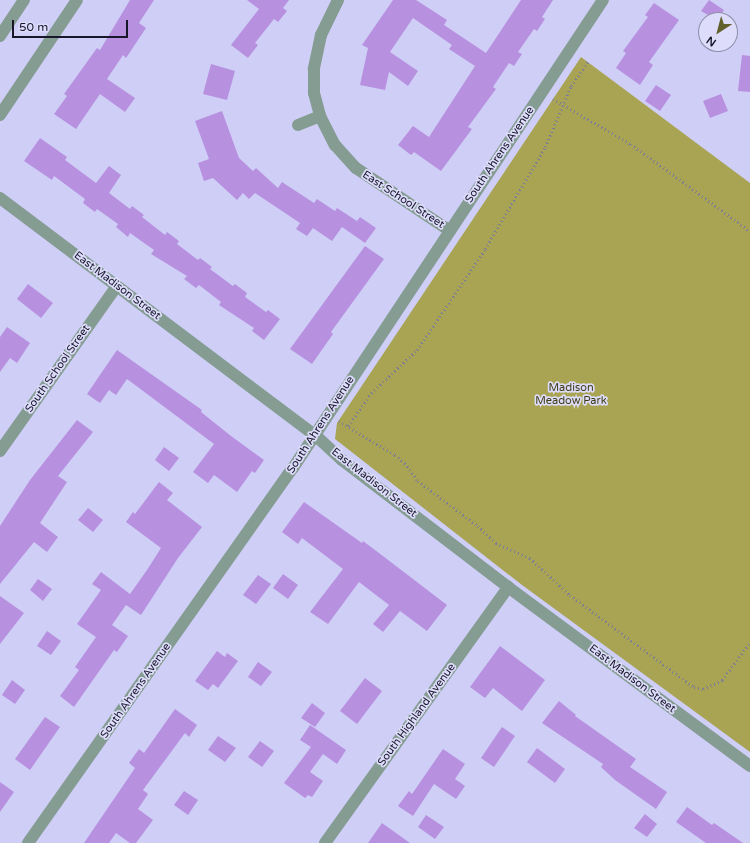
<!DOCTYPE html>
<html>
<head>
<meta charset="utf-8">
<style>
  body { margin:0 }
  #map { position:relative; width:750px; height:843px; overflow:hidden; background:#cfcef7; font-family:"Varela Round",sans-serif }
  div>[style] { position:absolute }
  .green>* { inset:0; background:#a9a454 }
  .building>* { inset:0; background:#b791df }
  .path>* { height:2.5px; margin-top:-1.25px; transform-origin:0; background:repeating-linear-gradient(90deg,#7b7a98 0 1px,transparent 0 4px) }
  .minor>* { height:12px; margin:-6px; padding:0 6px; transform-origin:6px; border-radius:6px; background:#849c91 }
  .tertiary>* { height:12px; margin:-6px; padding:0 6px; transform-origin:6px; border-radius:6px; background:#849c91 }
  span { translate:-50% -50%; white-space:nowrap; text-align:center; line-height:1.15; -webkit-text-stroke:3.5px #dddcfb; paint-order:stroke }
  .street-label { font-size:11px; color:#181729 }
  .park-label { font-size:11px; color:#3f3c14 }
  .north { position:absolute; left:698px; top:12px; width:40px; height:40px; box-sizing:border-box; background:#dddcfb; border:1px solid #8e8da7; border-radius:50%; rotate:216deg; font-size:11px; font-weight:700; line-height:16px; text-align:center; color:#181729 }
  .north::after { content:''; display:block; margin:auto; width:14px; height:18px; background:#615f2b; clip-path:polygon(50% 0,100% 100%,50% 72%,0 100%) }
  .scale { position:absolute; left:12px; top:20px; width:116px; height:18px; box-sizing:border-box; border:2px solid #181729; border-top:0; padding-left:5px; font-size:12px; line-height:14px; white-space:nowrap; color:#181729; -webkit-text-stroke:3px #dddcfb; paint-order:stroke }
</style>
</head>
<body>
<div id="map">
  <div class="green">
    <i style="clip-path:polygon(581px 57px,750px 183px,750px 752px,522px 585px,335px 439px,337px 423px)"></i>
  </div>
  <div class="building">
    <i style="clip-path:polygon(130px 0,154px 0,139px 23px,146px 28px,126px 58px,123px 55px,107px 79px,135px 98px,125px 112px,100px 94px,76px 129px,54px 114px,67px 96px,64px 94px,97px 48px,100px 50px)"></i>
    <i style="clip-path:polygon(247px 0,289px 0,283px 8px,287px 11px,278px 22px,274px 19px,255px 43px,258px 45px,248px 58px,231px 45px,259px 9px)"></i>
    <i style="clip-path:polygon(393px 0,416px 0,447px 20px,444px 25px,486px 53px,521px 0,553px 0,542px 17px,545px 19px,537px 31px,534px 29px,518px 52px,522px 54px,514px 66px,509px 63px,493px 87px,496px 89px,468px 127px,472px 129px,441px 171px,414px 152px,411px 155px,398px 145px,413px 126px,429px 137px,475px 66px,449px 49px,452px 45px,413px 18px,390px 52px,418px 71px,408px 86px,389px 72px,385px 90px,360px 85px,368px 48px,362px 45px)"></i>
    <i style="clip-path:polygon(709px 0,724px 10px,717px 20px,701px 11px)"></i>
    <i style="clip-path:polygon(654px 3px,679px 20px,649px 62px,653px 65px,640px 85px,616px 68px,626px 53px,623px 51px,648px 17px,645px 15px)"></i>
    <i style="clip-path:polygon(742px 55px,750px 56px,750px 92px,738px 91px)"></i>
    <i style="clip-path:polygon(211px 64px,235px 71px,227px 100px,203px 94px)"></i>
    <i style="clip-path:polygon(656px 85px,671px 95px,660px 111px,645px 101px)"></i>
    <i style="clip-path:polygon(721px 94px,728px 111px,710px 118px,703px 101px)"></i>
    <i style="clip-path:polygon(222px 111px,239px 158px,253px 171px,256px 168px,278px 188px,282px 182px,314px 203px,317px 199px,335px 211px,337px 208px,357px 221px,360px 217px,376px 228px,365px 243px,342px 227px,332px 241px,313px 228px,307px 236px,296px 229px,300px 223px,255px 193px,249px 199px,243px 193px,237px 200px,213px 178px,204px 181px,198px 163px,209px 159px,195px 121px)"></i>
    <i style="clip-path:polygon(40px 138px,67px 157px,65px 160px,96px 183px,109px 166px,121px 175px,109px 193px,130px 209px,132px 206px,144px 215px,142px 217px,165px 235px,167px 232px,179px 241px,177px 244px,198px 260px,200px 258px,212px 267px,210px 269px,233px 286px,235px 284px,247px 293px,245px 297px,266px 312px,268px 310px,280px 319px,264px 340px,252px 331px,254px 328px,219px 305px,221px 302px,199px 285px,196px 288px,184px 279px,187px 276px,151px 254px,154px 250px,130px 233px,128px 237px,116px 227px,118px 224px,97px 209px,95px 212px,83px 203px,85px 199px,54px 176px,52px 180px,24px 161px)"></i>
    <i style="clip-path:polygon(365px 246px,384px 259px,331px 332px,333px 334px,312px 364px,290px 349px)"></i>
    <i style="clip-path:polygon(28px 284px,53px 303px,41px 318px,17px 299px)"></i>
    <i style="clip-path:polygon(7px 327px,30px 343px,17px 363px,10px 358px,0 372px,0 337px)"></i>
    <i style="clip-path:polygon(117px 350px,202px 410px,201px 412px,231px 436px,264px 460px,255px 473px,252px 471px,237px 492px,214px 475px,208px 483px,193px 472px,214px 444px,127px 379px,116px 395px,109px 390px,100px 403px,87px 394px)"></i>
    <i style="clip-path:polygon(77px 420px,93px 432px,58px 476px,67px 482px,40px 523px,58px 537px,47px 552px,34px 542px,0 584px,0 526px,30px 480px)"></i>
    <i style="clip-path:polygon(164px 447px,179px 458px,169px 471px,155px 460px)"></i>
    <i style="clip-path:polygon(159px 482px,173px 493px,167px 500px,202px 527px,178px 558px,141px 615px,126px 605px,112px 625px,128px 636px,117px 652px,114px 650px,74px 707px,60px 696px,79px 670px,75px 667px,96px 637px,77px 624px,101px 590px,92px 584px,101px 572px,130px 594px,147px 570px,161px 548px,126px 522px,133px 512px,135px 514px)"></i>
    <i style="clip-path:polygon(304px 502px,362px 543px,363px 541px,379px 553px,447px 605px,427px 631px,400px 611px,383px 632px,373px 624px,389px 605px,359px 582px,328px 624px,310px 612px,343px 569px,302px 538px,298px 544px,282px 532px)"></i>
    <i style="clip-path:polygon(88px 508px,103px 520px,93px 532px,78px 520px)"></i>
    <i style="clip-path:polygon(283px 574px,298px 585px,288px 599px,273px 588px)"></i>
    <i style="clip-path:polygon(258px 575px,271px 584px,256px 604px,243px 595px)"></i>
    <i style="clip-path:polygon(38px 579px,52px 589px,43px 601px,30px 590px)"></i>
    <i style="clip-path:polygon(0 596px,24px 613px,0 644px)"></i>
    <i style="clip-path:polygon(47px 631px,61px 641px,51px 655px,37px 646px)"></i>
    <i style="clip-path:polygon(500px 646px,545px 680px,522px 711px,493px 688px,485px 698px,470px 687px)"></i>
    <i style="clip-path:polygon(217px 651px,225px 657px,227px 653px,238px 661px,218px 688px,213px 684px,208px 690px,195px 681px)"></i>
    <i style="clip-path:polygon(258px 662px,272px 672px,261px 686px,248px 677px)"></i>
    <i style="clip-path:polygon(365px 678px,382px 691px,357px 724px,340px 711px)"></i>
    <i style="clip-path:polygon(12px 680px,25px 690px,15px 704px,2px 695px)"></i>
    <i style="clip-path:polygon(559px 701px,576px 715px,575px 716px,636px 759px,630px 767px,667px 792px,656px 809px,615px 780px,601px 767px,603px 764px,542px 723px)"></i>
    <i style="clip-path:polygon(312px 703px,325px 713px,315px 727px,301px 718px)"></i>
    <i style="clip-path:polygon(175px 709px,197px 725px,189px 737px,185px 733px,143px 790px,148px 794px,138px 809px,153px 820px,136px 843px,130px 843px,116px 833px,109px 843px,84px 843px,135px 768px,129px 763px,139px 749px,144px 753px)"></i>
    <i style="clip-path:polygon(45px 717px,60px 727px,30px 770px,15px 759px)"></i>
    <i style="clip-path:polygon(310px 725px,346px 750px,337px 764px,323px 754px,310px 772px,323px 781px,312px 797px,308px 795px,305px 798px,284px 783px,311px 747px,300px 740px)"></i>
    <i style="clip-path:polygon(502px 727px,515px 736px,494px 767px,481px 758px)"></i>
    <i style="clip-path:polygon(218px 736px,236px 748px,225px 762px,208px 750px)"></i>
    <i style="clip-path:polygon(260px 741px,274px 751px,262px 767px,248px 757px)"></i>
    <i style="clip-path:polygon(537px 748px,565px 769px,555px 783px,527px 762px)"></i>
    <i style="clip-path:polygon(443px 749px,465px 764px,455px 779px,465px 786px,456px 799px,434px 784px,413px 816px,398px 806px,409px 791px,412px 794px)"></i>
    <i style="clip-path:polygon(0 782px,14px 792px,0 812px)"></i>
    <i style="clip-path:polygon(184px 791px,198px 800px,188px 815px,174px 805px)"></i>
    <i style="clip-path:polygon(687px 807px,712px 825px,714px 823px,743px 843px,706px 843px,676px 822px)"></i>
    <i style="clip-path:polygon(645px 814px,657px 824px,647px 837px,634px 828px)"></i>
    <i style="clip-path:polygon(426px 815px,444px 827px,435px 839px,418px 827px)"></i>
    <i style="clip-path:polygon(382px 823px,410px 843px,368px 843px)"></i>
  </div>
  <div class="path">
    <i style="left:553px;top:99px;width:90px;rotate:30deg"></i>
    <i style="left:631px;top:144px;width:147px;rotate:36.2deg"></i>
    <i style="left:339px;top:421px;width:66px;rotate:31.3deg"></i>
    <i style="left:395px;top:455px;width:13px;rotate:39deg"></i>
    <i style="left:405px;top:463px;width:22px;rotate:54deg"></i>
    <i style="left:418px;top:481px;width:75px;rotate:36.9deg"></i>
    <i style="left:478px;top:526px;width:25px;rotate:43deg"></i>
    <i style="left:496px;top:543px;width:37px;rotate:24deg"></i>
    <i style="left:530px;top:558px;width:54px;rotate:42.8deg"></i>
    <i style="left:570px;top:595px;width:154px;rotate:36.6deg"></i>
    <i style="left:694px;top:687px;width:9px;rotate:13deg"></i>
    <i style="left:703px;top:689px;width:21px;rotate:-25deg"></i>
    <i style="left:722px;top:680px;width:47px;rotate:-53.6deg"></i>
    <i style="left:348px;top:426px;width:40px;rotate:-55.1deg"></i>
    <i style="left:371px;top:393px;width:63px;rotate:-43.1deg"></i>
    <i style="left:417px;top:350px;width:122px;rotate:-56deg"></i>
    <i style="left:485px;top:249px;width:118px;rotate:-59.5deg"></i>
    <i style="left:545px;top:147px;width:66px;rotate:-66.9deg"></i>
    <i style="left:571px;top:86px;width:29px;rotate:-55deg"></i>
  </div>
  <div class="minor">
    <i style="left:338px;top:0;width:39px;rotate:116deg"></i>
    <i style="left:321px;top:35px;width:35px;rotate:102deg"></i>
    <i style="left:314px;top:69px;width:24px;rotate:90deg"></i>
    <i style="left:314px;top:93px;width:24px;rotate:75deg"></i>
    <i style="left:320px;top:116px;width:33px;rotate:63deg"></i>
    <i style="left:335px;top:145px;width:31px;rotate:48deg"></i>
    <i style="left:356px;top:168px;width:113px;rotate:33.8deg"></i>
    <i style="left:0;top:115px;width:138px;rotate:-56.2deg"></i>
    <i style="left:298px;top:125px;width:24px;rotate:-22deg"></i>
    <i style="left:0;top:451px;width:202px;rotate:-54.7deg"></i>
    <i style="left:28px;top:843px;width:459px;rotate:-54.8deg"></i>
    <i style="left:293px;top:468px;width:561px;rotate:-56.48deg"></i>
    <i style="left:325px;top:843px;width:315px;rotate:-54.4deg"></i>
  </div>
  <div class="tertiary">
    <i style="left:0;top:36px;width:43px;rotate:-56.3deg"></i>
    <i style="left:0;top:198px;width:394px;rotate:37deg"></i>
    <i style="left:315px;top:435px;width:37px;rotate:43deg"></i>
    <i style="left:342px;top:460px;width:209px;rotate:37.4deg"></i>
    <i style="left:508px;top:587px;width:301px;rotate:36.5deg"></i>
  </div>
  <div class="street-label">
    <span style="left:500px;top:155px;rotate:-56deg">South Ahrens Avenue</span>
    <span style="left:403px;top:200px;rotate:33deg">East School Street</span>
    <span style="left:117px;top:286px;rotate:37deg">East Madison Street</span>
    <span style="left:58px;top:369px;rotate:-55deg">South School Street</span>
    <span style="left:321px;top:425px;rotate:-57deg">South Ahrens Avenue</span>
    <span style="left:374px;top:483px;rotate:38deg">East Madison Street</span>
    <span style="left:632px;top:679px;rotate:37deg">East Madison Street</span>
    <span style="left:136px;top:691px;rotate:-55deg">South Ahrens Avenue</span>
    <span style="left:417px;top:715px;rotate:-54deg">South Highland Avenue</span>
  </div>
  <div class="park-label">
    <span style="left:571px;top:395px">Madison<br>Meadow Park</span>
  </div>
  <div class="north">N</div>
  <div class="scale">50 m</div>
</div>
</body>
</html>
